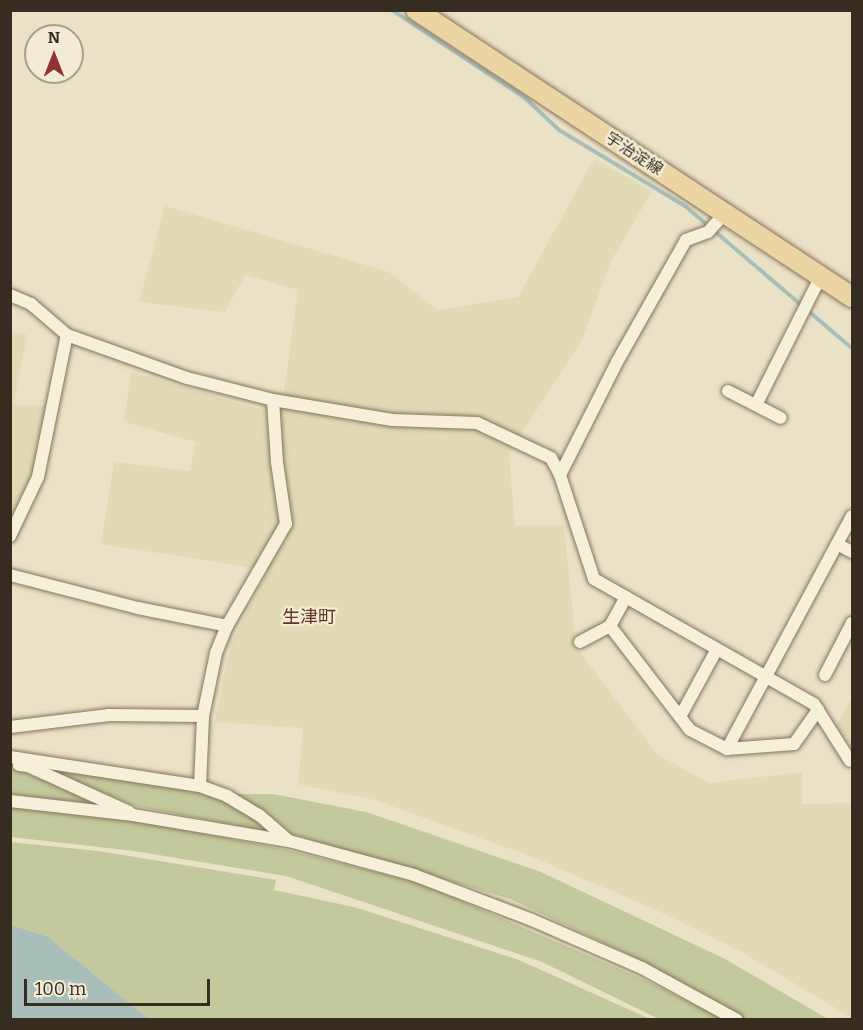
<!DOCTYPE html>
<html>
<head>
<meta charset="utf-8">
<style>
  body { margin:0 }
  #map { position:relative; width:863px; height:1030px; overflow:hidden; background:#ebe1c7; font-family:Bitter,"Noto Sans JP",serif }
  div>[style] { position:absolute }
  .farmland>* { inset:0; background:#e0dab5 }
  .green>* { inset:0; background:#c3c99c }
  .water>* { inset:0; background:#a8bfb9 }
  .stream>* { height:4px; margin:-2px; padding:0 2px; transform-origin:2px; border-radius:2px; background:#a8bfb9 }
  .roads { filter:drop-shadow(0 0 2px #86745e) drop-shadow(0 0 2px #86745e) }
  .street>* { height:12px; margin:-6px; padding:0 6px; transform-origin:6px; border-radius:6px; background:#f6efda }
  .primary>* { height:20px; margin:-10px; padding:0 10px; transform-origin:10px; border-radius:10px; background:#ebd6a3 }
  span { translate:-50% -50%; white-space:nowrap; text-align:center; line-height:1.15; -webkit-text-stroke:4.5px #f3ebd6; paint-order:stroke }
  .street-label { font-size:16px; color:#372c20 }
  .neighbourhood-label { font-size:18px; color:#613123 }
  .frame { position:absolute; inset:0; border:12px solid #372c20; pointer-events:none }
  .north { position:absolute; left:24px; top:24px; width:60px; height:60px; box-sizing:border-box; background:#f3ebd6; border:2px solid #a89f8d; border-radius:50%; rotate:0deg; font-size:16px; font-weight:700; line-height:24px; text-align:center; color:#372c20 }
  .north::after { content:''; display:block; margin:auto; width:21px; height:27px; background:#903332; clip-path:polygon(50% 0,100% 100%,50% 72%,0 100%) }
  .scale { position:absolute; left:24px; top:979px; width:186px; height:27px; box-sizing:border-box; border:3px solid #372c20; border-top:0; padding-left:8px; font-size:18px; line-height:21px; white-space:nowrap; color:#372c20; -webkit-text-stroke:4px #f3ebd6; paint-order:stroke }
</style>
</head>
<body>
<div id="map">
  <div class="farmland">
    <i style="clip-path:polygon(594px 159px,652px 191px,611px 261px,582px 340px,509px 453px,515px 526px,564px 525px,576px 647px,658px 755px,709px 783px,802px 772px,802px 804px,852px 803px,852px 1018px,742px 952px,652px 908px,530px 856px,375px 800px,298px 784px,303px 728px,215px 722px,231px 644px,268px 570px,101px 544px,114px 462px,190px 471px,196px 442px,124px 422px,131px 372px,262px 410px,283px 399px,298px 290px,245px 275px,225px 312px,139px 302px,165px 206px,389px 272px,437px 310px,518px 297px)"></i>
    <i style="clip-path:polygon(11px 332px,27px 335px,13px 405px,50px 406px,33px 478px,11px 530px)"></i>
    <i style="clip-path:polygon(852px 697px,852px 748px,837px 725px)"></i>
  </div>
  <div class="green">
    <i style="clip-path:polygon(33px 764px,199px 790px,256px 818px,275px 833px,135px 806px)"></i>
    <i style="clip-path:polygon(11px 768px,17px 770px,118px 807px,11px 794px)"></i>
    <i style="clip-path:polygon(232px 794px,273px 794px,366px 812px,541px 872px,725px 959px,828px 1019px,742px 1019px,647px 963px,510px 899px,292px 834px,267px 813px)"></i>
    <i style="clip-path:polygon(11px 806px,135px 820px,287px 850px,419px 883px,643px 979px,723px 1019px,659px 1019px,542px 962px,286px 876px,134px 851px,11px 837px)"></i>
    <i style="clip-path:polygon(10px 842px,98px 851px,276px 880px,274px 890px,354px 907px,519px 960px,650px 1019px,149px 1019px,47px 936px,11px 925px)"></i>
  </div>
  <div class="water">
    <i style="clip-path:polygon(11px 925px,47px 936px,149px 1019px,11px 1019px)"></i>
  </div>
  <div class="stream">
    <i style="left:392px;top:10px;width:158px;rotate:33.4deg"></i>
    <i style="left:524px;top:97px;width:48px;rotate:43.3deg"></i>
    <i style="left:559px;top:130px;width:147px;rotate:31.1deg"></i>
    <i style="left:685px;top:206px;width:219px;rotate:40.4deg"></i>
  </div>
  <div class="roads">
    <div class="street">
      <i style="left:10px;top:295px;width:23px;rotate:23deg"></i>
      <i style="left:31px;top:304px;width:48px;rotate:40.7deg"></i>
      <i style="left:67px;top:335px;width:127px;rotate:19.7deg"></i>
      <i style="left:187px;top:378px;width:89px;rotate:14.3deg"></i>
      <i style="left:273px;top:400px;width:121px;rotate:9.5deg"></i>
      <i style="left:392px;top:420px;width:85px;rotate:2deg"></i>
      <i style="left:477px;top:423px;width:82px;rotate:25.3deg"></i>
      <i style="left:551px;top:458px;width:19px;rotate:62deg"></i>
      <i style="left:560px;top:475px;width:109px;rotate:71.9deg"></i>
      <i style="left:594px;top:579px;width:253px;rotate:29.6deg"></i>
      <i style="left:814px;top:704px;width:67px;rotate:57.7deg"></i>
      <i style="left:728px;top:391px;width:59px;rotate:27deg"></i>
      <i style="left:756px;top:405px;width:144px;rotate:-63.3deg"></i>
      <i style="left:560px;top:475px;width:127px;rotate:-63.2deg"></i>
      <i style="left:617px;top:362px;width:140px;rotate:-60.5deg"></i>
      <i style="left:686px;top:240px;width:23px;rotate:-20deg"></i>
      <i style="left:708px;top:232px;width:25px;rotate:-48deg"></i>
      <i style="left:10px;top:536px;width:65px;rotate:-64.6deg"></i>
      <i style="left:38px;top:477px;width:145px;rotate:-78.5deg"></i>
      <i style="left:837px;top:544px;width:17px;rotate:28deg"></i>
      <i style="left:10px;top:575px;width:132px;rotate:14.5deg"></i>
      <i style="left:138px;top:608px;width:91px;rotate:11.4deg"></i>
      <i style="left:610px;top:626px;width:131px;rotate:52.4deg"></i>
      <i style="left:690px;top:730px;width:42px;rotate:27.2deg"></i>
      <i style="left:727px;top:749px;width:67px;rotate:-4.3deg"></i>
      <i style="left:794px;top:744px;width:42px;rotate:-54.8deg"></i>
      <i style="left:580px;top:642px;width:34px;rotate:-28deg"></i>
      <i style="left:610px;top:626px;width:33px;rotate:-61deg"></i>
      <i style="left:825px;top:675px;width:59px;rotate:-62.6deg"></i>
      <i style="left:681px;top:715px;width:75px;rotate:-61.4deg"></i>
      <i style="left:10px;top:727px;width:100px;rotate:-6.9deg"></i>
      <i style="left:109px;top:715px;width:94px;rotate:0.6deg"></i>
      <i style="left:727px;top:749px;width:264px;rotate:-61.8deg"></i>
      <i style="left:10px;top:757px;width:192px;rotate:8.7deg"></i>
      <i style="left:200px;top:786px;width:29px;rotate:20deg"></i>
      <i style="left:227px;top:796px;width:37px;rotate:31deg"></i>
      <i style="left:259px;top:815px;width:40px;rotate:41deg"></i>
      <i style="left:19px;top:765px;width:9px;rotate:6deg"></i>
      <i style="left:28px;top:766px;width:111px;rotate:24.5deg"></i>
      <i style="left:200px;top:786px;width:70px;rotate:-87.5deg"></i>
      <i style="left:203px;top:716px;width:64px;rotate:-78.3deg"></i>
      <i style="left:216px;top:653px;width:29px;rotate:-68deg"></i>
      <i style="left:227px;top:626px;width:118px;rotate:-60deg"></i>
      <i style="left:286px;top:524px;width:63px;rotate:-98.3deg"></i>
      <i style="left:277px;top:462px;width:62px;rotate:-93.7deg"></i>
      <i style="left:10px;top:801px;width:124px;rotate:6.5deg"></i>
      <i style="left:133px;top:815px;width:158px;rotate:9.5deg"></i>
      <i style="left:289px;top:841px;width:130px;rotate:15.2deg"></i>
      <i style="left:414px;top:875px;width:126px;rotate:20.9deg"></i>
      <i style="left:532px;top:920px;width:120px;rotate:23.6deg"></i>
      <i style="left:642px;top:968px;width:108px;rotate:28.7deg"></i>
    </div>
    <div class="primary">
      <i style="left:416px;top:10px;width:522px;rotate:33.36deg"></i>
    </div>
  </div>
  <div class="street-label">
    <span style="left:634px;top:154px;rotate:33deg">宇治淀線</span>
  </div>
  <div class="neighbourhood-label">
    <span style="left:309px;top:617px">生津町</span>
  </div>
  <div class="frame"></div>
  <div class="north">N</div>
  <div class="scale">100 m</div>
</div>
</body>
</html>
